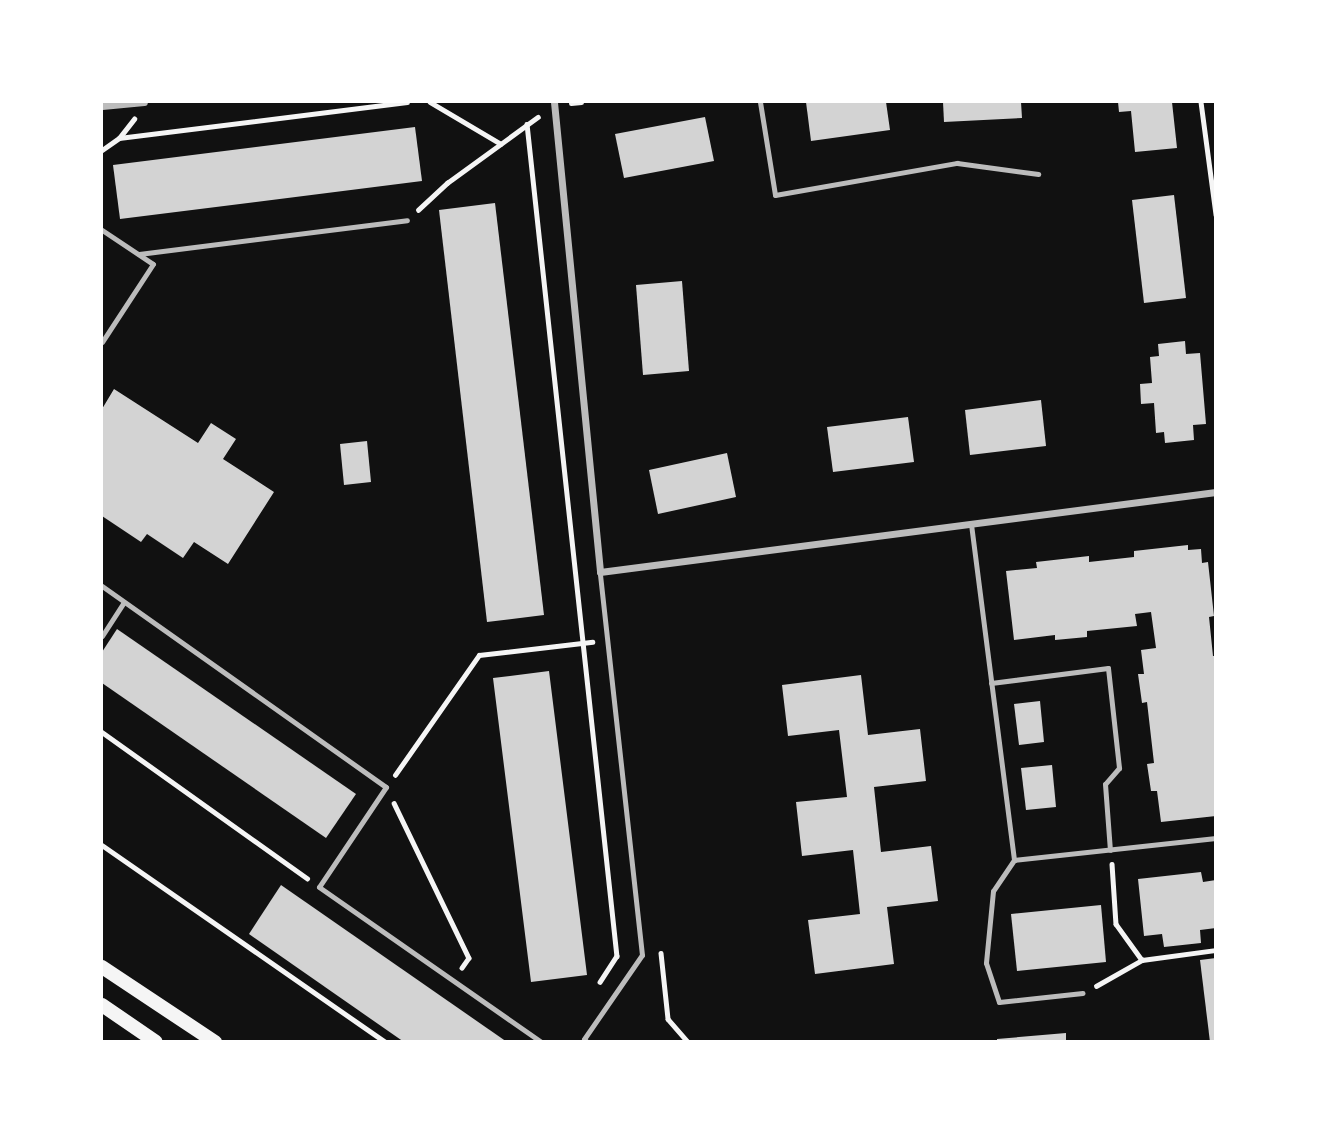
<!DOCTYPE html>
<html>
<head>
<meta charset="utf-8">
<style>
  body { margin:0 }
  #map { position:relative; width:1317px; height:1143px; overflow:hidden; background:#111; font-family:Ubuntu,sans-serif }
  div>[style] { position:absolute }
  .building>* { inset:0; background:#d3d3d3 }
  .path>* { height:4.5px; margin:-2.25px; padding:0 2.25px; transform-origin:2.25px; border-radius:2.25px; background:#f5f5f5 }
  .service>* { height:5px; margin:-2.5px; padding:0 2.5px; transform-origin:2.5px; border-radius:2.5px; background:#bcbcbc }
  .minor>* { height:7px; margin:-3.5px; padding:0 3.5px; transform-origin:3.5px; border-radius:3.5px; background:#bcbcbc }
  .secondary>* { height:14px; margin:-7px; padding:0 7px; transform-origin:7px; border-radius:7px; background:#f5f5f5 }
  span { translate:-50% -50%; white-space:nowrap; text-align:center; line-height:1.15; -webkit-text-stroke:7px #fff; paint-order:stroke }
  .frame { position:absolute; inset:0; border:103px solid #fff; pointer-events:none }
</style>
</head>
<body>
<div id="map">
  <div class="building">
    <i style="clip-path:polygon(806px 102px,886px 102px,890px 130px,811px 141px)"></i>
    <i style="clip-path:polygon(943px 102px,1021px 102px,1022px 118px,944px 122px)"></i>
    <i style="clip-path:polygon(1118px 102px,1172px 102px,1177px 148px,1135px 152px,1131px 111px,1119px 112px)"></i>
    <i style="clip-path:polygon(705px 117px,714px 161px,624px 178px,615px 134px)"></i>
    <i style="clip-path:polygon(415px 127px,422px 181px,120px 219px,113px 165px)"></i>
    <i style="clip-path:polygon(1174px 195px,1186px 298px,1144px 303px,1132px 200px)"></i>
    <i style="clip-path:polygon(495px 203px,544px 615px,487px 622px,439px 210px)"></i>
    <i style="clip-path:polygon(682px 281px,689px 371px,643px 375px,636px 285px)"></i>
    <i style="clip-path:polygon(1185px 341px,1186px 354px,1200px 353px,1206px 424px,1193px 425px,1194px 440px,1165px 443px,1164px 432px,1156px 433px,1154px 403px,1141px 404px,1140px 384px,1152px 383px,1150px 357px,1159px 356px,1158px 344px)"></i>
    <i style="clip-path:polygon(114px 389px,198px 443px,211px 423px,236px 439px,223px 459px,274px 492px,228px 564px,194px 542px,183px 558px,147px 534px,141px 542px,102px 516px,102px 409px)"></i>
    <i style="clip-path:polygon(1041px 400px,1046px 446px,970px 455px,965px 410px)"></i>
    <i style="clip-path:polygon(908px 417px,914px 462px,833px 472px,827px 427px)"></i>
    <i style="clip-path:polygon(367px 441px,371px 482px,344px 485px,340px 444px)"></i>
    <i style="clip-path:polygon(727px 453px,736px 497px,658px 514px,649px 470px)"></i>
    <i style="clip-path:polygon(1188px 545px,1188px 550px,1201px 549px,1202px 563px,1208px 562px,1214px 616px,1209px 617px,1213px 656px,1216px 656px,1216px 816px,1161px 822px,1157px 791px,1151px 791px,1147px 764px,1154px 763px,1147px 702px,1142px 703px,1138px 674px,1144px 674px,1141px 650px,1156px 648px,1151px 612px,1135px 614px,1137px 626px,1087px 631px,1087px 637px,1055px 640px,1055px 635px,1014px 640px,1006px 571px,1037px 568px,1036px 562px,1089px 556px,1089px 562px,1134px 557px,1134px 551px)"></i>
    <i style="clip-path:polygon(117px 629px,356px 794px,326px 838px,102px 683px,102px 652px)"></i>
    <i style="clip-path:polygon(549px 671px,587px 975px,531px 982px,493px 678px)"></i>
    <i style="clip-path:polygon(861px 675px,868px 735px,920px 729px,926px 781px,874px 787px,881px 852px,931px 846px,938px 901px,887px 907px,894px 964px,815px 974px,808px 920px,860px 914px,853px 850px,802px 856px,796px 802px,847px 797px,839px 730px,788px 736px,782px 685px)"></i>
    <i style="clip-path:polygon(1040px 701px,1044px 742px,1019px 745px,1014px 704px)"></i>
    <i style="clip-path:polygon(1052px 765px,1056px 807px,1026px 810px,1021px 768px)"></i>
    <i style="clip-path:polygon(1201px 872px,1203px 882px,1216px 880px,1216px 928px,1200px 930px,1201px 943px,1164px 947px,1162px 934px,1144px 936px,1138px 879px)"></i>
    <i style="clip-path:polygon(281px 885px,507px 1042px,404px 1042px,381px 1026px,249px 934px)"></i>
    <i style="clip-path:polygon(1101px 905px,1106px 962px,1017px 971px,1011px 914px)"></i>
    <i style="clip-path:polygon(1216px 958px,1216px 1042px,1210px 1042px,1200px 960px)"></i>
    <i style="clip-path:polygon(1066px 1033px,1066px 1042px,997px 1042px,997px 1039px)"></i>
  </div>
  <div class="path">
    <i style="left:430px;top:102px;width:82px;rotate:30.6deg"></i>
    <i style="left:1201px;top:102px;width:114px;rotate:82.4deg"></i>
    <i style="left:571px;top:103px;width:10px;rotate:-6deg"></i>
    <i style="left:527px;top:124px;width:837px;rotate:83.83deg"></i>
    <i style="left:617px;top:956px;width:31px;rotate:123deg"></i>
    <i style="left:120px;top:137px;width:23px;rotate:-52deg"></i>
    <i style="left:102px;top:150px;width:21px;rotate:-35deg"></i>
    <i style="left:119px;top:138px;width:290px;rotate:-7.1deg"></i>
    <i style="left:418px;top:210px;width:40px;rotate:-43deg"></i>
    <i style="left:447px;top:183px;width:112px;rotate:-36deg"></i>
    <i style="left:102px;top:732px;width:252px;rotate:35.5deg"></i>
    <i style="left:395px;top:775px;width:146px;rotate:-55deg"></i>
    <i style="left:479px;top:655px;width:114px;rotate:-6.6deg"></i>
    <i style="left:394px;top:803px;width:172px;rotate:64.2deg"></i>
    <i style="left:469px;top:958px;width:12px;rotate:125deg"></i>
    <i style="left:102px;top:845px;width:345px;rotate:34.8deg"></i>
    <i style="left:1112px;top:864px;width:60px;rotate:86.2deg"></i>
    <i style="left:1116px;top:924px;width:44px;rotate:54.2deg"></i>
    <i style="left:661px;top:953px;width:66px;rotate:83.9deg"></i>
    <i style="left:668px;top:1019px;width:30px;rotate:49deg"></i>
    <i style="left:1096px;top:986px;width:53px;rotate:-29.5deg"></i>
    <i style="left:1142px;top:960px;width:75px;rotate:-7.7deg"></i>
  </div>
  <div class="service">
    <i style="left:760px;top:102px;width:94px;rotate:80.8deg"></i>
    <i style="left:775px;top:195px;width:185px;rotate:-10deg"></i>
    <i style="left:957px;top:163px;width:82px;rotate:7.7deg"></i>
    <i style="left:102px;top:230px;width:61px;rotate:33.7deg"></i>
    <i style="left:153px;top:264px;width:93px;rotate:123.2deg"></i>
    <i style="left:139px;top:254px;width:270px;rotate:-7.2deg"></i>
    <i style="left:971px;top:524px;width:339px;rotate:82.7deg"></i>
    <i style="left:1014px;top:860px;width:203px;rotate:-6.2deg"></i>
    <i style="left:102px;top:586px;width:348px;rotate:35.3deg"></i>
    <i style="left:386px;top:787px;width:120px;rotate:123.8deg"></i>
    <i style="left:319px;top:887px;width:271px;rotate:34.9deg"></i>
    <i style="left:102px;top:636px;width:40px;rotate:-57.1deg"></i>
    <i style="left:991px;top:683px;width:118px;rotate:-7.3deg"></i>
    <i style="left:1108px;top:668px;width:101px;rotate:83.7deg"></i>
    <i style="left:1119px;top:768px;width:21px;rotate:131deg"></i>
    <i style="left:1105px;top:784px;width:66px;rotate:85.7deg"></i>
    <i style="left:1014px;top:860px;width:37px;rotate:124deg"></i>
    <i style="left:993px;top:891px;width:72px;rotate:95.6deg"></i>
    <i style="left:986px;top:963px;width:41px;rotate:71.6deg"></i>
    <i style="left:999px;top:1002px;width:84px;rotate:-6.1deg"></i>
    <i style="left:587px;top:1042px;width:4px;rotate:-135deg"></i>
    <i style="left:584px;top:1039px;width:102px;rotate:-55.4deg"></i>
    <i style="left:642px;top:955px;width:385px;rotate:-96.3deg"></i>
  </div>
  <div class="minor">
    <i style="left:554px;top:102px;width:472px;rotate:84.4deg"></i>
    <i style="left:600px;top:572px;width:621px;rotate:-7.4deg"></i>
    <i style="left:102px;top:106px;width:42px;rotate:-5.4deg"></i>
  </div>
  <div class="secondary">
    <i style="left:102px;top:967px;width:136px;rotate:33.6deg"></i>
    <i style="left:102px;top:1005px;width:65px;rotate:34.4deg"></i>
  </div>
  <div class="frame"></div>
</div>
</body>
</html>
